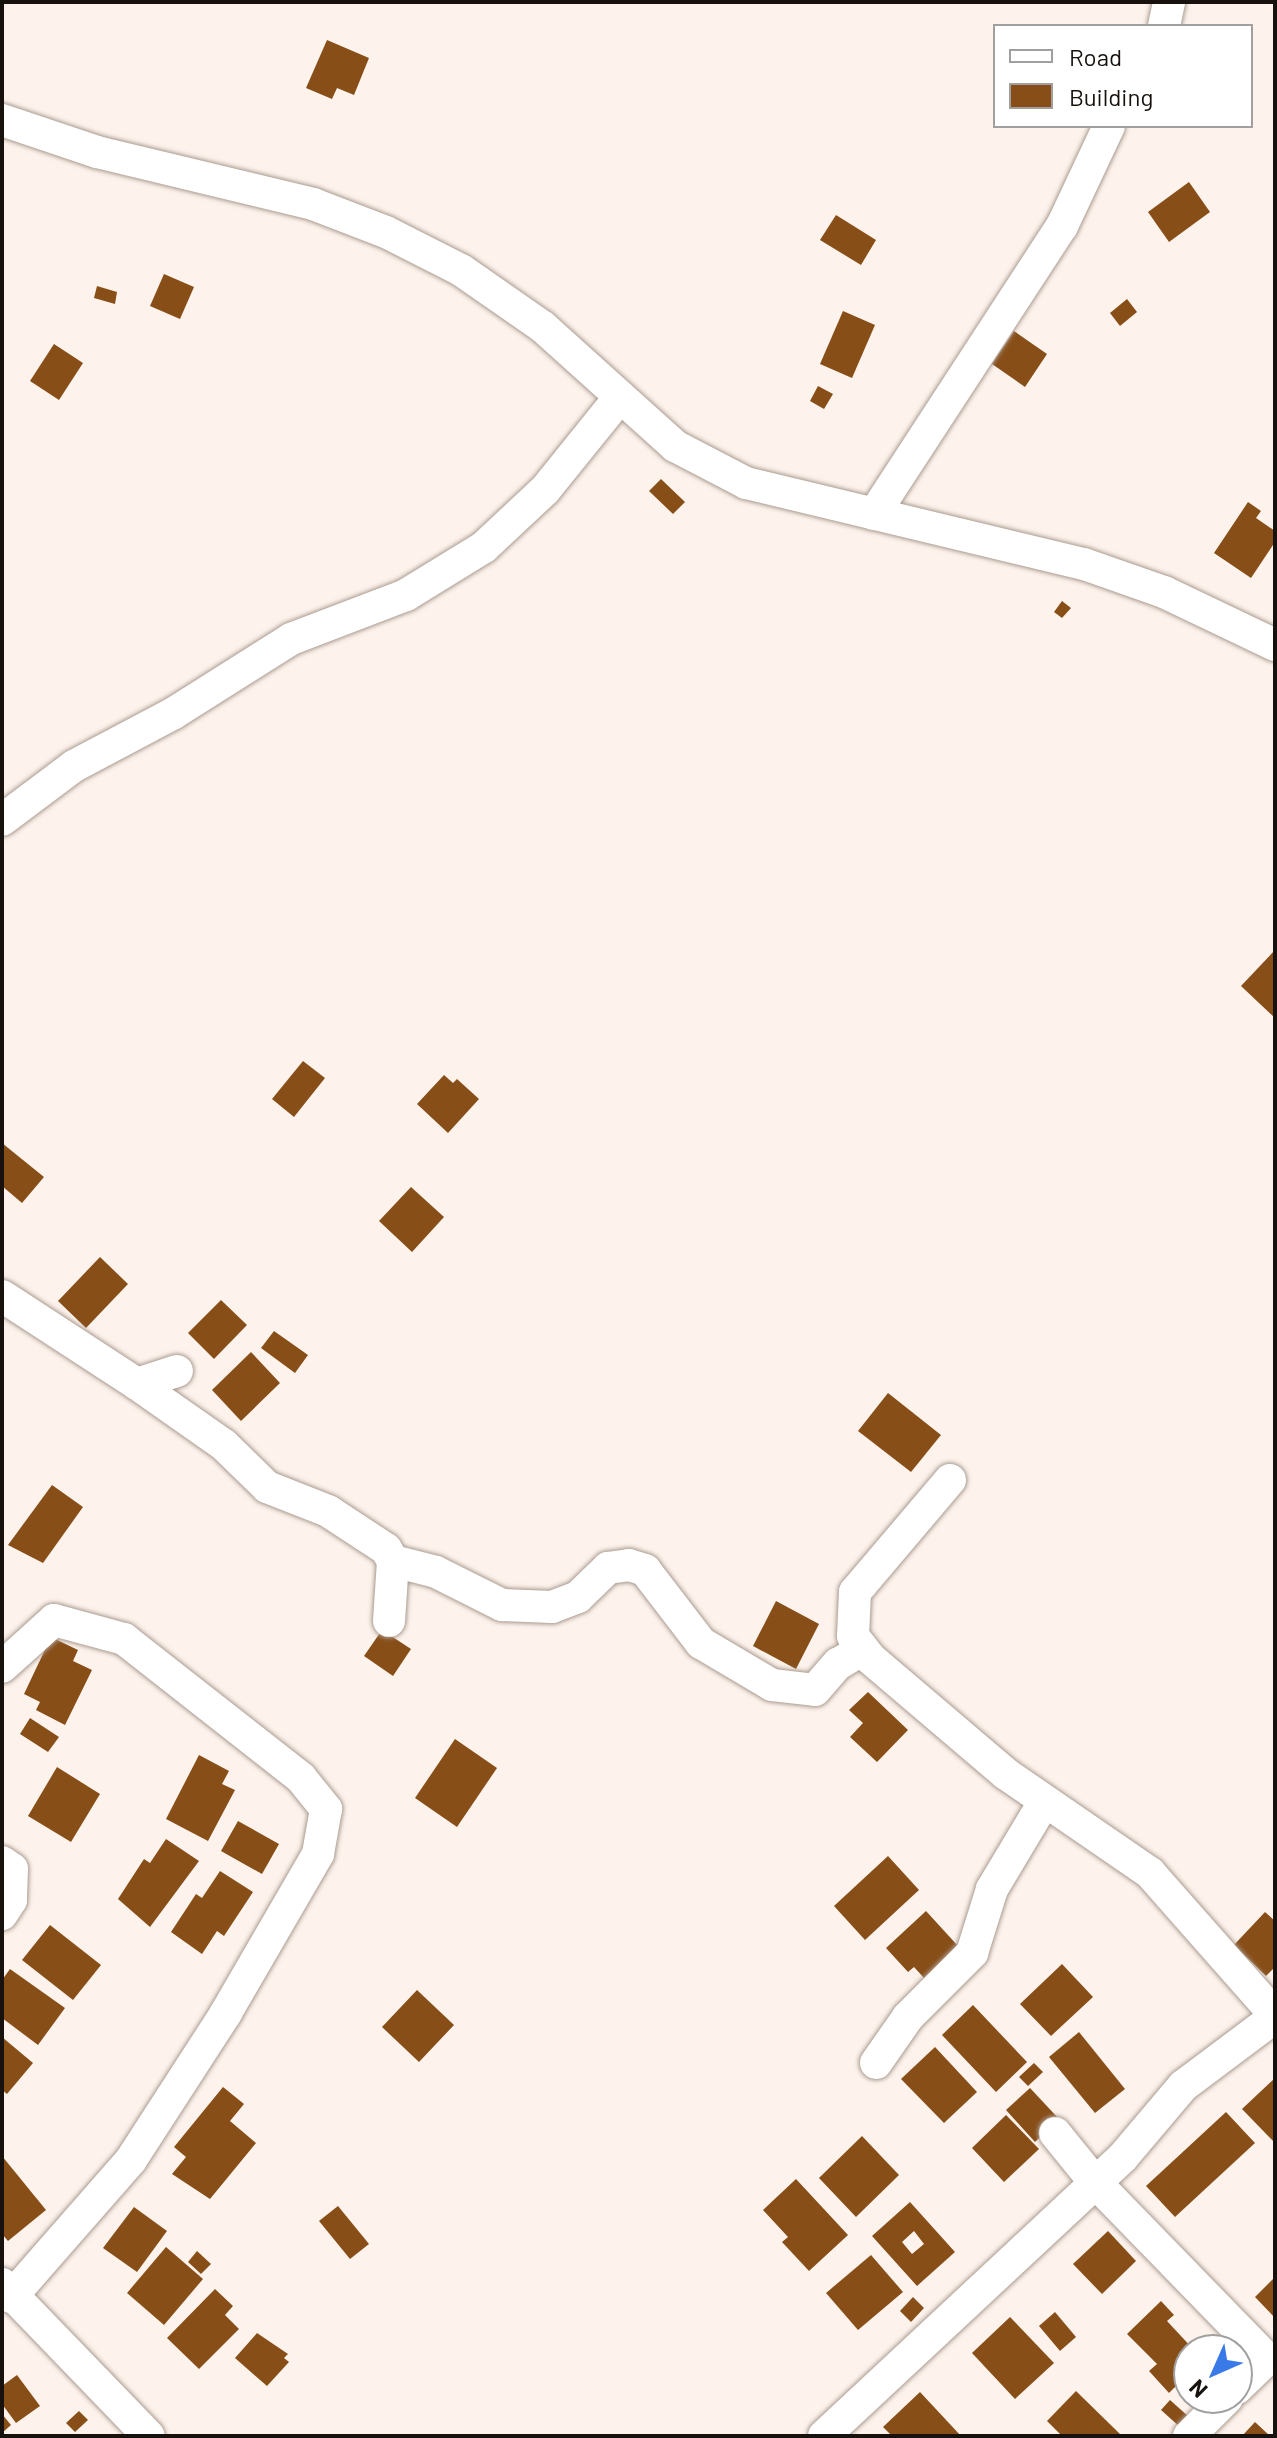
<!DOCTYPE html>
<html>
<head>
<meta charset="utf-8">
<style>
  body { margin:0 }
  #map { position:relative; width:1277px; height:2438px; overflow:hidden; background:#fdf3ec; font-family:Barlow,sans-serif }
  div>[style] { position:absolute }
  .building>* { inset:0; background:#884e18 }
  .roads { filter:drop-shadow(0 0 2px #aa9b90) drop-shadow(0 0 2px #aa9b90) }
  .minor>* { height:32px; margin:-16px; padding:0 16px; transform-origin:16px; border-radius:16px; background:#fff }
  span { translate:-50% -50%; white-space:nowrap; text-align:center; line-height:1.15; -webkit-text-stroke:8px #fff; paint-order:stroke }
  .frame { position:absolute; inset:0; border:4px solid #17120e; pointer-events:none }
  .legend { position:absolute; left:993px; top:24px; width:260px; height:104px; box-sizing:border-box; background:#fff; border:2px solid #a2a09f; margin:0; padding:10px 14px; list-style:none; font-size:24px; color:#17120e }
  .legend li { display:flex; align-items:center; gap:16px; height:40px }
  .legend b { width:40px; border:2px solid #a2a09f }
  .north { position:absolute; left:1173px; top:2334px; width:80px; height:80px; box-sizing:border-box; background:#fff; border:2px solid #a2a09f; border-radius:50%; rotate:225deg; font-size:22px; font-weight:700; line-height:32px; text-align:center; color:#17120e }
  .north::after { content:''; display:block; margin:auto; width:28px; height:36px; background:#397ae8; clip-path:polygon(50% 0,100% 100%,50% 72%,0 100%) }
</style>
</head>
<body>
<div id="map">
  <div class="building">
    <i style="clip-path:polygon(327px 40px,369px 58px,354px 95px,337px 88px,332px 99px,306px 88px)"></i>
    <i style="clip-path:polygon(1189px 182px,1210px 212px,1169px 242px,1148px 212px)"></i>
    <i style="clip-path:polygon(836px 215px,876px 240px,861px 265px,820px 240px)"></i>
    <i style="clip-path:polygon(164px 274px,194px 287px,180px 319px,150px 306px)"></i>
    <i style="clip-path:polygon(97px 286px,117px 292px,115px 304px,94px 298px)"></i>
    <i style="clip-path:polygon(1127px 299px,1137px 312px,1120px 326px,1110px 313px)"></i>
    <i style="clip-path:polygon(843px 311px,875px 325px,852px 378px,820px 364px)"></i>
    <i style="clip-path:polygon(1014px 331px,1047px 354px,1025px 387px,992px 364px)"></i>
    <i style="clip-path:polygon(54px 344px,83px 363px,59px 400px,30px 381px)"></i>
    <i style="clip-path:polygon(818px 386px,833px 394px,824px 409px,810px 401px)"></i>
    <i style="clip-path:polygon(661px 479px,685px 502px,673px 514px,649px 491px)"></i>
    <i style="clip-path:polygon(1248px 502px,1261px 511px,1256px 518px,1275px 531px,1275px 542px,1251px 578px,1214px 553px)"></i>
    <i style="clip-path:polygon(1062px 601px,1071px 608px,1062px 618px,1054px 612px)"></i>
    <i style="clip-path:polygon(1275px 950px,1275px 1018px,1241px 986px)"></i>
    <i style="clip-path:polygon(303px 1061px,325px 1078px,294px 1117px,272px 1099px)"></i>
    <i style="clip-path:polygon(444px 1075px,453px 1083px,457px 1079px,479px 1099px,448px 1133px,417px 1104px)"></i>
    <i style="clip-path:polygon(2px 1143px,44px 1177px,22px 1203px,2px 1186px)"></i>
    <i style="clip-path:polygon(411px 1187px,444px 1217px,412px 1252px,379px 1221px)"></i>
    <i style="clip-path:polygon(100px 1257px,128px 1284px,86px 1328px,58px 1301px)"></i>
    <i style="clip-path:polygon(221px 1300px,247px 1325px,214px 1359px,188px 1333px)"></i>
    <i style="clip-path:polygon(274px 1331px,308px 1355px,295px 1373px,261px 1348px)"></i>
    <i style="clip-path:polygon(251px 1352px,280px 1383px,241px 1421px,212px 1390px)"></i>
    <i style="clip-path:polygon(888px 1393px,941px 1435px,911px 1472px,858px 1431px)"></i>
    <i style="clip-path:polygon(52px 1485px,83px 1507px,43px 1563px,8px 1545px)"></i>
    <i style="clip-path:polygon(776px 1601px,819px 1624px,796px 1669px,753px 1646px)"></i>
    <i style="clip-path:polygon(382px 1630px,411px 1649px,393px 1676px,364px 1656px)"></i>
    <i style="clip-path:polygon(51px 1637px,78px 1650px,73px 1661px,92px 1670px,65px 1725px,36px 1710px,40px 1702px,24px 1694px)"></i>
    <i style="clip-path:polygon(868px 1692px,908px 1730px,877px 1762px,850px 1737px,863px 1723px,849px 1710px)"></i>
    <i style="clip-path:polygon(30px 1718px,59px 1737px,48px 1752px,20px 1734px)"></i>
    <i style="clip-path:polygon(455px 1739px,497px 1768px,457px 1827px,415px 1798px)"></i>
    <i style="clip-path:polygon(199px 1755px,229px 1771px,222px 1784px,235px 1790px,208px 1841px,166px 1819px)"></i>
    <i style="clip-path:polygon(57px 1767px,100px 1794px,71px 1842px,28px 1816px)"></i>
    <i style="clip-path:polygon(238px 1821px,279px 1844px,262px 1874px,221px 1851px)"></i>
    <i style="clip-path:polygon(166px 1839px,199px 1861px,150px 1927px,118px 1899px,144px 1859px,150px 1863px)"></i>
    <i style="clip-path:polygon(888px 1856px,919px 1890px,865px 1940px,834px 1906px)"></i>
    <i style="clip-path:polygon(220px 1871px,253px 1892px,224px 1936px,217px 1931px,202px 1954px,171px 1932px,196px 1894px,202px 1898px)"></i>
    <i style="clip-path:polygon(926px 1911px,958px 1946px,924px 1978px,914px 1967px,908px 1972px,886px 1948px)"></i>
    <i style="clip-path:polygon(1265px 1912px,1275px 1921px,1275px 1967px,1266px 1976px,1234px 1945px)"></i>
    <i style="clip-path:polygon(50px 1925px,101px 1965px,73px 2000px,22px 1960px)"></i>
    <i style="clip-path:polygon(1062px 1964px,1093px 1997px,1051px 2036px,1020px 2004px)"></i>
    <i style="clip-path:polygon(10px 1969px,65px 2008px,38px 2045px,2px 2018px,2px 1980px)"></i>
    <i style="clip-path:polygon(417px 1990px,454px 2025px,419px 2062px,382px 2027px)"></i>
    <i style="clip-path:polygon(973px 2005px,1027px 2062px,996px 2092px,942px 2035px)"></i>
    <i style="clip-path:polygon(1079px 2032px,1125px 2089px,1095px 2113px,1049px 2057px)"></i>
    <i style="clip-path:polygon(2px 2037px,33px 2063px,7px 2094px,2px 2090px)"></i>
    <i style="clip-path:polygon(935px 2047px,977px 2092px,944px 2123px,901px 2079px)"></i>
    <i style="clip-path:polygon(1034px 2063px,1043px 2072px,1028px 2086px,1019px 2077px)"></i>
    <i style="clip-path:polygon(1275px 2078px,1275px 2143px,1242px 2109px)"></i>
    <i style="clip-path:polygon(223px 2087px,244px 2104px,230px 2121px,256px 2143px,210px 2199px,172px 2174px,186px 2157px,174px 2147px)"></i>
    <i style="clip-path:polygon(1030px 2088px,1059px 2119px,1035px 2142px,1006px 2110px)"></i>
    <i style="clip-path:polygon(1226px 2112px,1255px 2143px,1175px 2217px,1146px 2186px)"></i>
    <i style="clip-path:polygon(1006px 2115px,1039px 2149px,1004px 2182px,972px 2148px)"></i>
    <i style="clip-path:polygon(862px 2136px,899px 2175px,856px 2217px,819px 2178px)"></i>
    <i style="clip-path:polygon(2px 2156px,46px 2210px,8px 2241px,2px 2234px)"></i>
    <i style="clip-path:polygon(796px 2179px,848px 2235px,809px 2271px,782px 2242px,788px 2237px,763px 2210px)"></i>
    <i style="clip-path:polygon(evenodd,910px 2202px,955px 2252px,917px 2286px,872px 2236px,910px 2202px,914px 2231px,924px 2244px,912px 2254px,902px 2242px,914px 2231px)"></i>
    <i style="clip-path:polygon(338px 2206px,369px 2244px,350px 2259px,319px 2221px)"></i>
    <i style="clip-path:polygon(134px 2207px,167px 2231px,137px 2272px,103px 2248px)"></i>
    <i style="clip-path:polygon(1108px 2231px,1136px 2261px,1102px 2294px,1073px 2264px)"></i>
    <i style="clip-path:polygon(166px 2247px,203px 2279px,164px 2325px,127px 2293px)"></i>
    <i style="clip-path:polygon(197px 2251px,211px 2264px,201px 2274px,188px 2262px)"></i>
    <i style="clip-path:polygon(871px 2255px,903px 2292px,858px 2330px,826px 2293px)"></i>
    <i style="clip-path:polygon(1275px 2277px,1275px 2318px,1255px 2297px)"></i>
    <i style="clip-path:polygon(215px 2289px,233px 2306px,225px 2315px,239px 2329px,199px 2369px,167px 2338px)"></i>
    <i style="clip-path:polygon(913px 2297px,924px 2308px,911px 2322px,900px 2311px)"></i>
    <i style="clip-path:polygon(1161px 2301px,1174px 2315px,1167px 2321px,1194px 2350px,1189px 2350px,1189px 2373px,1169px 2393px,1149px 2371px,1157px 2364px,1127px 2334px)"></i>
    <i style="clip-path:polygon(1055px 2312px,1076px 2337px,1060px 2351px,1039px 2326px)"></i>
    <i style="clip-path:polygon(1010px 2317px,1054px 2363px,1015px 2399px,972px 2353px)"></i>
    <i style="clip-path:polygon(257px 2333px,288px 2354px,284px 2358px,289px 2362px,267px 2386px,235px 2358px)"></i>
    <i style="clip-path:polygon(17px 2375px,40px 2406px,16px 2423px,2px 2404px,2px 2386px)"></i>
    <i style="clip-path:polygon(1076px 2391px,1122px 2436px,1062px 2436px,1047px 2421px)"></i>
    <i style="clip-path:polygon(920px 2392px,961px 2436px,892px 2436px,883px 2427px)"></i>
    <i style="clip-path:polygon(1170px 2400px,1189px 2417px,1180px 2427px,1161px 2410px)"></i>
    <i style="clip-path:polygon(79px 2411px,88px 2420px,75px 2432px,66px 2423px)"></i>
    <i style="clip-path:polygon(2px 2414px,11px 2425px,2px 2433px)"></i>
    <i style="clip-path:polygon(1255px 2422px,1270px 2436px,1242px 2436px)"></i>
  </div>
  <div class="roads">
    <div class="minor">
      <i style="left:1164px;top:26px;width:25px;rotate:-78deg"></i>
      <i style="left:2px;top:120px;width:100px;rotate:18.6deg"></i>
      <i style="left:97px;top:152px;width:222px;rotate:13.5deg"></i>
      <i style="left:313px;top:204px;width:78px;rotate:21deg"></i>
      <i style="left:386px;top:232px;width:84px;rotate:26.9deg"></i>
      <i style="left:461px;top:270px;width:100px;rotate:34.8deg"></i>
      <i style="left:543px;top:327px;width:178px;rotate:42deg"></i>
      <i style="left:675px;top:446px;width:80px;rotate:27.5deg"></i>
      <i style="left:746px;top:483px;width:348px;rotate:13.5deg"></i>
      <i style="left:1084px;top:564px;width:85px;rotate:19.3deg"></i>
      <i style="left:1164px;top:592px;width:123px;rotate:25.5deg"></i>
      <i style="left:874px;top:514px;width:344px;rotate:-56.9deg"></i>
      <i style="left:1062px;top:226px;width:110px;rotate:-64.8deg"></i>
      <i style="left:2px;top:820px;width:90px;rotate:-36.9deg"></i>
      <i style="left:74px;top:766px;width:113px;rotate:-27.9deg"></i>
      <i style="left:174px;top:713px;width:138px;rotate:-32.3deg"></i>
      <i style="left:291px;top:639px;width:123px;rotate:-20.9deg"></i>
      <i style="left:406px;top:595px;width:92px;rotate:-31.6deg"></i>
      <i style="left:484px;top:547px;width:83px;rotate:-43.1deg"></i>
      <i style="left:545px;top:490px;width:119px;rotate:-51.1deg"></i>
      <i style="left:2px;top:1296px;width:161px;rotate:33.1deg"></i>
      <i style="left:137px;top:1384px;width:42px;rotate:-18deg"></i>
      <i style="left:137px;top:1384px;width:106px;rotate:35deg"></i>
      <i style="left:224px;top:1445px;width:60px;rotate:44.3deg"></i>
      <i style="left:267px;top:1487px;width:66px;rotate:21.5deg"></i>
      <i style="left:328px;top:1511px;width:69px;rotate:33.2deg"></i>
      <i style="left:386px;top:1549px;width:14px;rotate:60deg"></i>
      <i style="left:393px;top:1561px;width:60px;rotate:93.8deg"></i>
      <i style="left:950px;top:1480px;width:147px;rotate:130.3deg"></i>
      <i style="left:855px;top:1592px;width:44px;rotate:92.6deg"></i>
      <i style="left:853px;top:1636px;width:29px;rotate:52deg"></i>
      <i style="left:871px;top:1659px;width:177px;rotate:40.4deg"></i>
      <i style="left:1006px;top:1774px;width:175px;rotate:34.5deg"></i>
      <i style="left:1150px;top:1873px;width:189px;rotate:48.6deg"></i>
      <i style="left:393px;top:1561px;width:44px;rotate:14.3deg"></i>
      <i style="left:436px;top:1572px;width:74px;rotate:26.6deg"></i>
      <i style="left:502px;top:1605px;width:50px;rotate:2.3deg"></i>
      <i style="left:552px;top:1607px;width:28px;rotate:-21deg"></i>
      <i style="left:578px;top:1597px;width:42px;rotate:-44deg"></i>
      <i style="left:608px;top:1568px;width:21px;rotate:-8deg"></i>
      <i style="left:629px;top:1565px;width:17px;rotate:17deg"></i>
      <i style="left:645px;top:1570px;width:92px;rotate:52.5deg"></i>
      <i style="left:701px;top:1643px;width:82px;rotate:30.6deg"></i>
      <i style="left:772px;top:1685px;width:43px;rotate:6.6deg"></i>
      <i style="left:815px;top:1690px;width:35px;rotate:-49deg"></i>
      <i style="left:838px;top:1664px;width:29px;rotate:-31deg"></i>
      <i style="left:2px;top:1667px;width:70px;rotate:-42.1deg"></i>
      <i style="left:54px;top:1620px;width:73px;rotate:15.2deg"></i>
      <i style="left:124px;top:1639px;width:225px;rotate:38.1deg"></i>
      <i style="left:301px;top:1778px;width:40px;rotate:51deg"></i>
      <i style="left:326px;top:1809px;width:46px;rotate:100.1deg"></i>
      <i style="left:318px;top:1854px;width:184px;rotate:120.1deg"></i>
      <i style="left:226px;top:2013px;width:175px;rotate:122.9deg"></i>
      <i style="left:131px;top:2160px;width:182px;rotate:131.2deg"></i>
      <i style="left:2px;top:1862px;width:12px;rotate:35deg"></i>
      <i style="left:12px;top:1869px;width:31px;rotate:92deg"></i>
      <i style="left:11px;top:1900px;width:17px;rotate:123deg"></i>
      <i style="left:876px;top:2063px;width:56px;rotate:-55.2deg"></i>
      <i style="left:908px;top:2017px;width:91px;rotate:-45deg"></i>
      <i style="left:972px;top:1953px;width:67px;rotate:-72.6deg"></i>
      <i style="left:992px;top:1889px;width:101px;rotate:-59.1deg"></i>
      <i style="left:1055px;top:2133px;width:60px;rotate:51deg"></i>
      <i style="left:1093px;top:2180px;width:250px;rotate:45.8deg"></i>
      <i style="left:1267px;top:2359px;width:42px;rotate:136deg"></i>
      <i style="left:2px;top:2284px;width:211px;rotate:46deg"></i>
      <i style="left:824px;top:2436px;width:409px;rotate:-43deg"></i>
      <i style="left:1123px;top:2157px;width:93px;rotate:-49.8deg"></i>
      <i style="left:1183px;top:2086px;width:115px;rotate:-36.9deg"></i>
      <i style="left:1189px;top:2436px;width:54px;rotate:-45deg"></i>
    </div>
  </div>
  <div class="frame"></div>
  <ul class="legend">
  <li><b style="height:10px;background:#fff"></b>Road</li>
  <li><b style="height:22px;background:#884e18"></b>Building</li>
  </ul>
  <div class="north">N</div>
</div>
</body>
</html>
